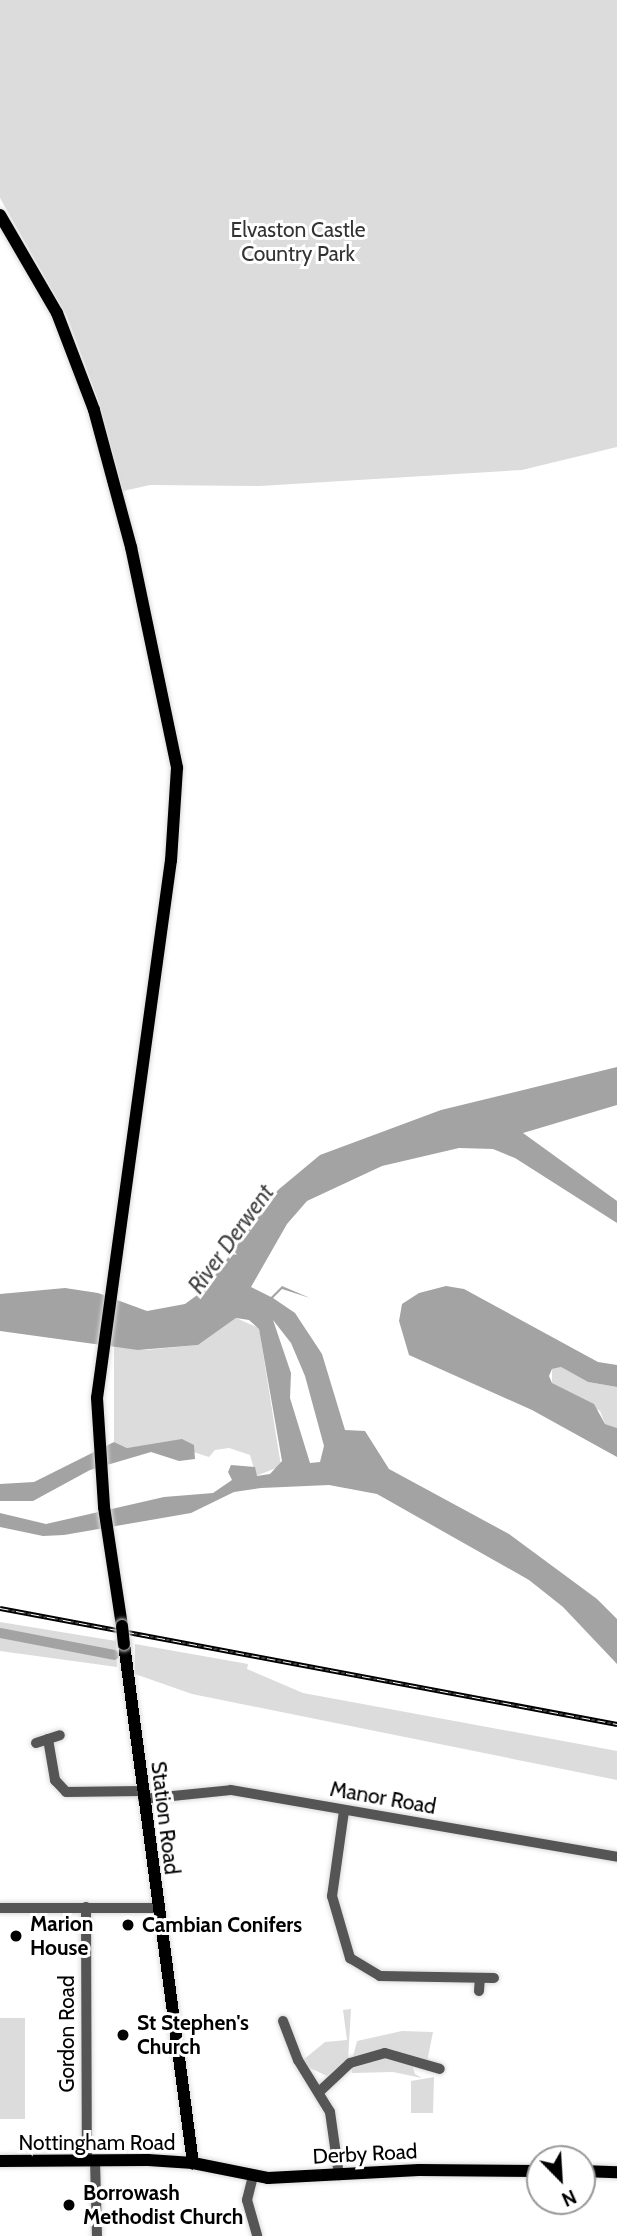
<!DOCTYPE html>
<html>
<head>
<meta charset="utf-8">
<style>
  body { margin:0 }
  #map { position:relative; width:617px; height:2236px; overflow:hidden; background:#fff; font-family:Cabin,sans-serif }
  div>[style] { position:absolute }
  .green>* { inset:0; background:#dcdcdc }
  .water>* { inset:0; background:#a3a3a3 }
  .canal>* { height:10px; margin:-5px; padding:0 5px; transform-origin:5px; border-radius:5px; background:#a3a3a3 }
  .roads { filter:drop-shadow(0 0 2px #dbdbdb) drop-shadow(0 0 2px #dbdbdb) }
  .minor>* { height:10px; margin:-5px; padding:0 5px; transform-origin:5px; border-radius:5px; background:#555 }
  .major>* { height:12px; margin:-6px; padding:0 6px; transform-origin:6px; border-radius:6px; background:#000 }
  .rail>* { height:5px; margin-top:-2.5px; transform-origin:0; background:repeating-linear-gradient(90deg,#fff 0 8px,#000 0 16px); box-sizing:border-box; border-block:2px solid #000 }
  .bridges { filter:drop-shadow(0 0 2px #dbdbdb) drop-shadow(0 0 2px #dbdbdb) }
  .major-bridge>* { height:12px; margin:-6px; padding:0 6px; transform-origin:6px; border-radius:6px; background:#000 }
  .dots>* { width:19px; height:19px; translate:-50% -50%; box-sizing:border-box; border:4px solid #fff; border-radius:50% }
  span { translate:-50% -50%; white-space:nowrap; text-align:center; line-height:1.15; -webkit-text-stroke:6px #fff; paint-order:stroke }
  .park-label { font-size:21px; color:#333 }
  .street-label { font-size:21px; color:#000 }
  .poi-label { font-size:21px; color:#000; font-weight:700 }
  .left { translate:0 -50%; text-align:left }
  .water-label { font-size:23px; color:#444; font-style:italic }
  .north { position:absolute; left:526px; top:2145px; width:70px; height:70px; box-sizing:border-box; background:#fff; border:2px solid #999; border-radius:50%; rotate:156deg; font-size:19px; font-weight:700; line-height:28px; text-align:center; color:#000 }
  .north::after { content:''; display:block; margin:auto; width:24px; height:32px; background:#000; clip-path:polygon(50% 0,100% 100%,50% 72%,0 100%) }
</style>
</head>
<body>
<div id="map">
  <div class="green">
    <i style="clip-path:polygon(0 0,617px 0,617px 447px,522px 470px,260px 486px,150px 485px,123px 491px,99px 402px,67px 316px,0 198px)"></i>
    <i style="clip-path:polygon(236px 1318px,259px 1328px,281px 1466px,256px 1476px,250px 1455px,229px 1448px,215px 1450px,209px 1457px,165px 1443px,127px 1448px,114px 1442px,114px 1346px,146px 1350px,198px 1345px)"></i>
    <i style="clip-path:polygon(561px 1367px,588px 1382px,617px 1387px,617px 1428px,605px 1424px,600px 1411px,552px 1383px,552px 1369px)"></i>
    <i style="clip-path:polygon(0 1622px,116px 1641px,117px 1667px,0 1651px)"></i>
    <i style="clip-path:polygon(135px 1644px,248px 1664px,247px 1669px,303px 1693px,617px 1751px,617px 1780px,192px 1694px,135px 1674px)"></i>
    <i style="clip-path:polygon(351px 2009px,348px 2061px,327px 2076px,308px 2067px,303px 2060px,325px 2042px,347px 2040px,343px 2010px)"></i>
    <i style="clip-path:polygon(0 2018px,25px 2018px,25px 2119px,0 2119px)"></i>
    <i style="clip-path:polygon(402px 2031px,433px 2032px,427px 2062px,389px 2049px,353px 2057px,357px 2041px)"></i>
    <i style="clip-path:polygon(391px 2057px,412px 2064px,415px 2074px,422px 2078px,393px 2072px,352px 2073px,352px 2067px)"></i>
    <i style="clip-path:polygon(434px 2077px,433px 2113px,411px 2113px,411px 2081px)"></i>
  </div>
  <div class="water">
    <i style="clip-path:polygon(evenodd,617px 1067px,617px 1105px,523px 1133px,617px 1201px,617px 1223px,515px 1158px,493px 1149px,459px 1148px,382px 1166px,307px 1201px,287px 1224px,251px 1287px,271px 1297px,282px 1286px,310px 1298px,282px 1289px,273px 1298px,295px 1313px,322px 1354px,345px 1430px,365px 1431px,389px 1469px,509px 1534px,597px 1599px,617px 1619px,617px 1664px,563px 1607px,529px 1580px,377px 1494px,329px 1485px,261px 1488px,234px 1492px,191px 1513px,64px 1535px,43px 1536px,0 1527px,0 1513px,46px 1524px,164px 1497px,213px 1493px,232px 1480px,228px 1472px,231px 1465px,255px 1467px,257px 1476px,270px 1474px,282px 1461px,259px 1329px,249px 1320px,236px 1318px,198px 1345px,138px 1350px,0 1331px,0 1294px,65px 1288px,98px 1293px,147px 1311px,185px 1304px,204px 1290px,278px 1190px,320px 1155px,441px 1110px,617px 1067px,273px 1320px,291px 1343px,305px 1376px,324px 1446px,320px 1462px,310px 1463px,290px 1398px,291px 1373px,273px 1320px)"></i>
    <i style="clip-path:polygon(446px 1286px,464px 1289px,598px 1362px,617px 1365px,617px 1387px,588px 1382px,561px 1367px,552px 1369px,549px 1376px,552px 1383px,594px 1404px,605px 1424px,617px 1428px,617px 1457px,532px 1410px,409px 1355px,399px 1321px,402px 1304px,419px 1293px)"></i>
    <i style="clip-path:polygon(182px 1439px,194px 1445px,195px 1459px,179px 1461px,151px 1452px,90px 1470px,33px 1501px,0 1501px,0 1484px,34px 1482px,114px 1442px,127px 1448px)"></i>
  </div>
  <div class="canal">
    <i style="left:0;top:1633px;width:116px;rotate:10.9deg"></i>
  </div>
  <div class="roads">
    <div class="minor">
      <i style="left:48px;top:1739px;width:42px;rotate:80.3deg"></i>
      <i style="left:55px;top:1780px;width:16px;rotate:47deg"></i>
      <i style="left:66px;top:1792px;width:76px;rotate:-0.8deg"></i>
      <i style="left:36px;top:1743px;width:25px;rotate:-18deg"></i>
      <i style="left:143px;top:1799px;width:88px;rotate:-5.8deg"></i>
      <i style="left:231px;top:1790px;width:392px;rotate:9.8deg"></i>
      <i style="left:344px;top:1811px;width:86px;rotate:98deg"></i>
      <i style="left:332px;top:1896px;width:65px;rotate:73.8deg"></i>
      <i style="left:350px;top:1958px;width:35px;rotate:31deg"></i>
      <i style="left:380px;top:1976px;width:114px;rotate:1deg"></i>
      <i style="left:86px;top:1907px;width:253px;rotate:89.8deg"></i>
      <i style="left:0;top:1908px;width:157px"></i>
      <i style="left:479px;top:1991px;width:13px;rotate:-86deg"></i>
      <i style="left:283px;top:2021px;width:42px;rotate:69deg"></i>
      <i style="left:298px;top:2060px;width:61px;rotate:58.4deg"></i>
      <i style="left:330px;top:2112px;width:64px;rotate:81.9deg"></i>
      <i style="left:319px;top:2092px;width:42px;rotate:-43.1deg"></i>
      <i style="left:350px;top:2063px;width:36px;rotate:-16deg"></i>
      <i style="left:385px;top:2053px;width:57px;rotate:16.2deg"></i>
      <i style="left:95px;top:2160px;width:76px;rotate:88.5deg"></i>
      <i style="left:253px;top:2176px;width:25px;rotate:104deg"></i>
      <i style="left:247px;top:2200px;width:37px;rotate:74deg"></i>
    </div>
    <div class="major">
      <i style="left:0;top:215px;width:113px;rotate:59.8deg"></i>
      <i style="left:57px;top:313px;width:104px;rotate:69.1deg"></i>
      <i style="left:94px;top:410px;width:142px;rotate:74.9deg"></i>
      <i style="left:131px;top:547px;width:226px;rotate:78.2deg"></i>
      <i style="left:177px;top:768px;width:92px;rotate:93.7deg"></i>
      <i style="left:171px;top:860px;width:543px;rotate:97.83deg"></i>
      <i style="left:97px;top:1398px;width:109px;rotate:86.3deg"></i>
      <i style="left:104px;top:1507px;width:120px;rotate:81.4deg"></i>
      <i style="left:124px;top:1644px;width:524px;rotate:82.43deg"></i>
      <i style="left:0;top:2161px;width:148px;rotate:-0.4deg"></i>
      <i style="left:148px;top:2160px;width:45px;rotate:3.8deg"></i>
      <i style="left:193px;top:2163px;width:76px;rotate:11.3deg"></i>
      <i style="left:268px;top:2178px;width:151px;rotate:-3deg"></i>
      <i style="left:419px;top:2170px;width:121px;rotate:0.5deg"></i>
      <i style="left:582px;top:2171px;width:35px;rotate:2deg"></i>
    </div>
  </div>
  <div class="rail">
    <i style="left:0;top:1608px;width:628px;rotate:10.65deg"></i>
  </div>
  <div class="bridges">
    <div class="major-bridge">
      <i style="left:122px;top:1626px;width:18px;rotate:84deg"></i>
    </div>
  </div>
  <div class="dots">
    <i style="left:128px;top:1925px;background:#000"></i>
    <i style="left:16px;top:1936px;background:#000"></i>
    <i style="left:123px;top:2035px;background:#000"></i>
    <i style="left:69px;top:2205px;background:#000"></i>
  </div>
  <div class="park-label">
    <span style="left:298px;top:242px">Elvaston Castle<br>Country Park</span>
  </div>
  <div class="street-label">
    <span style="left:383px;top:1798px;rotate:10deg">Manor Road</span>
    <span style="left:165px;top:1818px;rotate:83deg">Station Road</span>
    <span style="left:67px;top:2034px;rotate:-90deg">Gordon Road</span>
    <span style="left:97px;top:2143px">Nottingham Road</span>
    <span style="left:365px;top:2154px;rotate:-3deg">Derby Road</span>
  </div>
  <div class="poi-label">
    <span class="left" style="left:30px;top:1936px">Marion<br>House</span>
    <span class="left" style="left:142px;top:1925px">Cambian Conifers</span>
    <span class="left" style="left:137px;top:2035px">St Stephen's<br>Church</span>
    <span class="left" style="left:83px;top:2205px">Borrowash<br>Methodist Church</span>
  </div>
  <div class="water-label">
    <span style="left:231px;top:1239px;rotate:-54deg">River Derwent</span>
  </div>
  <div class="north">N</div>
</div>
</body>
</html>
